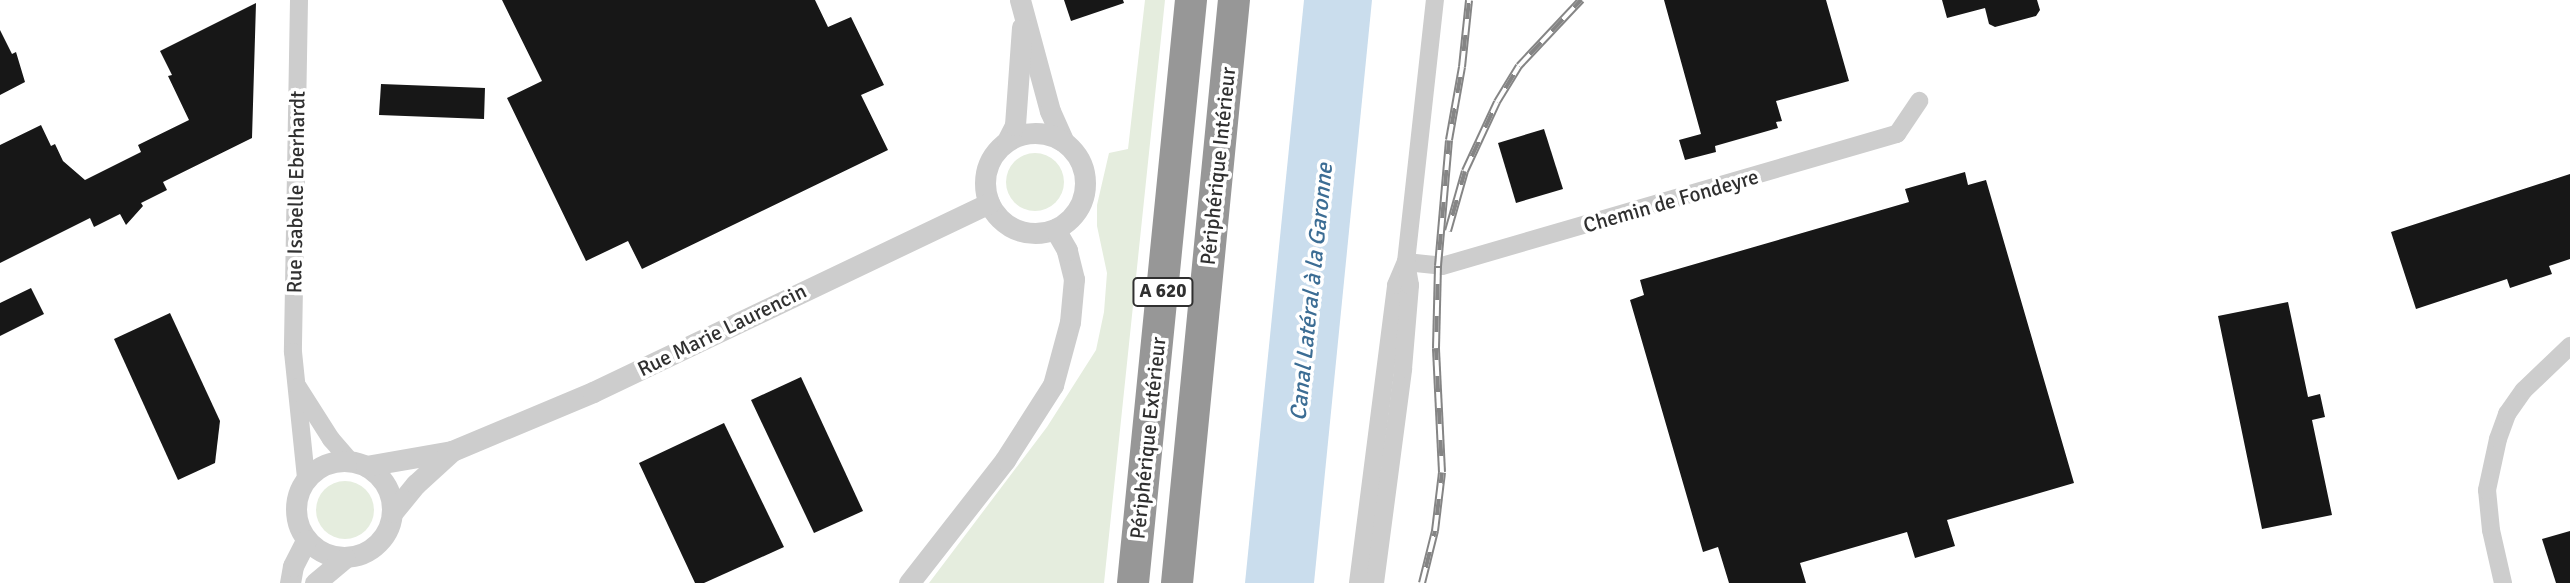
<!DOCTYPE html>
<html>
<head>
<meta charset="utf-8">
<style>
  body { margin:0 }
  #map { position:relative; width:2570px; height:583px; overflow:hidden; background:#fff; font-family:Signika,sans-serif }
  div>[style] { position:absolute }
  .green>* { inset:0; background:#e5edde }
  .round { border-radius:50% }
  .water>* { inset:0; background:#cadded }
  .building>* { inset:0; background:#171717 }
  .minor>* { height:18px; margin:-9px; padding:0 9px; transform-origin:9px; border-radius:9px; background:#cdcdcd }
  .tertiary>* { height:21px; margin:-10.5px; padding:0 10.5px; transform-origin:10.5px; border-radius:10.5px; background:#cdcdcd }
  .tertiary>.ring { margin:-10.5px; padding:0; box-sizing:content-box; background:none; border:21px solid #cdcdcd; border-radius:50% }
  .motorway>* { height:32px; margin:-16px; padding:0 16px; transform-origin:16px; border-radius:16px; background:#979797 }
  .rail>* { height:8px; margin-top:-4px; transform-origin:0; background:repeating-linear-gradient(90deg,#fff 0 16px,#858585 0 32px); box-sizing:border-box; border-block:2px solid #858585 }
  span { translate:-50% -50%; white-space:nowrap; text-align:center; line-height:1.15; -webkit-text-stroke:7px #fff; paint-order:stroke }
  .shield-label span { padding:2px 5px; background:#fff; border:2px solid; border-radius:5px; -webkit-text-stroke-width:0 }
  .shield-label { font-size:19px; color:#303030; font-weight:700 }
  .street-label { font-size:21px; color:#303030 }
  .water-label { font-size:23px; color:#3c6d94; font-style:italic }
</style>
</head>
<body>
<div id="map">
  <div class="green">
    <i style="clip-path:polygon(1145px 0,1165px 0,1104px 583px,929px 583px,1047px 427px,1096px 350px,1104px 312px,1107px 273px,1097px 226px,1097px 205px,1109px 153px,1128px 149px)"></i>
    <i class="round" style="left:1006px;top:153px;width:58px;height:58px"></i>
    <i class="round" style="left:316px;top:481px;width:58px;height:58px"></i>
  </div>
  <div class="water">
    <i style="clip-path:polygon(1304px 0,1372px 0,1314px 583px,1245px 583px)"></i>
  </div>
  <div class="building">
    <i style="clip-path:polygon(502px 0,815px 0,828px 27px,851px 17px,884px 85px,861px 95px,888px 150px,642px 269px,628px 241px,586px 261px,507px 98px,542px 81px)"></i>
    <i style="clip-path:polygon(1064px 0,1123px 0,1124px 3px,1071px 21px)"></i>
    <i style="clip-path:polygon(1664px 0,1826px 0,1849px 81px,1776px 101px,1782px 121px,1776px 122px,1778px 128px,1715px 146px,1716px 152px,1685px 160px,1679px 140px,1701px 134px)"></i>
    <i style="clip-path:polygon(1942px 0,2037px 0,2040px 10px,2036px 16px,1995px 27px,1989px 24px,1985px 8px,1947px 18px)"></i>
    <i style="clip-path:polygon(256px 3px,252px 138px,163px 182px,167px 190px,141px 203px,143px 206px,126px 225px,120px 214px,94px 227px,90px 218px,0 263px,0 145px,41px 125px,51px 146px,55px 144px,63px 161px,85px 180px,141px 152px,138px 145px,189px 120px,168px 76px,172px 75px,160px 51px)"></i>
    <i style="clip-path:polygon(0 30px,12px 54px,16px 52px,25px 82px,0 95px)"></i>
    <i style="clip-path:polygon(381px 84px,485px 88px,484px 119px,379px 115px)"></i>
    <i style="clip-path:polygon(1544px 129px,1563px 189px,1516px 203px,1498px 143px)"></i>
    <i style="clip-path:polygon(1965px 172px,1968px 185px,1986px 180px,2074px 483px,1947px 520px,1955px 546px,1915px 558px,1907px 532px,1800px 563px,1806px 583px,1729px 583px,1718px 547px,1703px 552px,1630px 300px,1644px 295px,1640px 280px,1909px 202px,1905px 189px)"></i>
    <i style="clip-path:polygon(2570px 174px,2570px 259px,2549px 266px,2552px 274px,2510px 288px,2507px 279px,2416px 309px,2391px 232px)"></i>
    <i style="clip-path:polygon(31px 288px,44px 314px,0 336px,0 303px)"></i>
    <i style="clip-path:polygon(2288px 302px,2308px 397px,2320px 394px,2325px 417px,2312px 420px,2332px 515px,2262px 529px,2218px 316px)"></i>
    <i style="clip-path:polygon(170px 313px,220px 421px,215px 463px,178px 480px,114px 339px)"></i>
    <i style="clip-path:polygon(801px 377px,863px 511px,814px 533px,751px 400px)"></i>
    <i style="clip-path:polygon(724px 423px,784px 547px,704px 583px,695px 583px,639px 463px)"></i>
    <i style="clip-path:polygon(2570px 531px,2570px 583px,2556px 583px,2542px 539px)"></i>
  </div>
  <div class="minor">
    <i style="left:299px;top:0;width:352px;rotate:91deg"></i>
    <i style="left:293px;top:352px;width:127px;rotate:84.1deg"></i>
    <i style="left:1406px;top:262px;width:36px;rotate:6deg"></i>
    <i style="left:1442px;top:266px;width:474px;rotate:-16.2deg"></i>
    <i style="left:1897px;top:134px;width:40px;rotate:-56deg"></i>
    <i style="left:298px;top:387px;width:62px;rotate:57.6deg"></i>
    <i style="left:331px;top:439px;width:29px;rotate:49deg"></i>
    <i style="left:1358px;top:583px;width:300px;rotate:-82.7deg"></i>
    <i style="left:1396px;top:285px;width:25px;rotate:-67deg"></i>
    <i style="left:1375px;top:583px;width:216px;rotate:-82.5deg"></i>
    <i style="left:1403px;top:369px;width:84px;rotate:-85.2deg"></i>
    <i style="left:1410px;top:285px;width:23px;rotate:-100deg"></i>
    <i style="left:1406px;top:262px;width:264px;rotate:-83.7deg"></i>
    <i style="left:2503px;top:583px;width:54px;rotate:-102.8deg"></i>
    <i style="left:2491px;top:530px;width:40px;rotate:-95.7deg"></i>
    <i style="left:2487px;top:490px;width:52px;rotate:-77.8deg"></i>
    <i style="left:2498px;top:439px;width:27px;rotate:-70deg"></i>
    <i style="left:2507px;top:414px;width:29px;rotate:-55deg"></i>
    <i style="left:2524px;top:390px;width:64px;rotate:-43.7deg"></i>
  </div>
  <div class="tertiary">
    <i style="left:1020px;top:0;width:115px;rotate:74.9deg"></i>
    <i style="left:1050px;top:111px;width:34px;rotate:66deg"></i>
    <i class="ring" style="left:985px;top:133px;width:79px;height:79px"></i>
    <i style="left:1007px;top:141px;width:18px;rotate:-63deg"></i>
    <i style="left:1015px;top:125px;width:98px;rotate:-85.9deg"></i>
    <i class="ring" style="left:296px;top:461px;width:75px;height:75px"></i>
    <i style="left:366px;top:466px;width:87px;rotate:-9.9deg"></i>
    <i style="left:452px;top:451px;width:153px;rotate:-22.7deg"></i>
    <i style="left:593px;top:392px;width:439px;rotate:-25.5deg"></i>
    <i style="left:393px;top:512px;width:36px;rotate:-51deg"></i>
    <i style="left:416px;top:484px;width:49px;rotate:-42.5deg"></i>
    <i style="left:290px;top:583px;width:17px;rotate:-80deg"></i>
    <i style="left:293px;top:566px;width:29px;rotate:-63deg"></i>
    <i style="left:315px;top:583px;width:39px;rotate:-40deg"></i>
    <i style="left:909px;top:583px;width:156px;rotate:-52deg"></i>
    <i style="left:1005px;top:460px;width:89px;rotate:-57.4deg"></i>
    <i style="left:1053px;top:385px;width:65px;rotate:-74.9deg"></i>
    <i style="left:1070px;top:322px;width:43px;rotate:-84.7deg"></i>
    <i style="left:1074px;top:279px;width:30px;rotate:-104deg"></i>
    <i style="left:1067px;top:250px;width:24px;rotate:-120deg"></i>
  </div>
  <div class="motorway">
    <i style="left:1133px;top:583px;width:586px;rotate:-84.32deg"></i>
    <i style="left:1177px;top:583px;width:586px;rotate:-84.42deg"></i>
  </div>
  <div class="rail">
    <i style="left:1448px;top:231px;width:62px;rotate:-74.2deg"></i>
    <i style="left:1465px;top:171px;width:76px;rotate:-65.1deg"></i>
    <i style="left:1497px;top:102px;width:42px;rotate:-58.6deg"></i>
    <i style="left:1519px;top:66px;width:91px;rotate:-46.8deg"></i>
    <i style="left:1422px;top:583px;width:54px;rotate:-76deg"></i>
    <i style="left:1435px;top:531px;width:59px;rotate:-83.2deg"></i>
    <i style="left:1442px;top:472px;width:124px;rotate:-92.8deg"></i>
    <i style="left:1436px;top:348px;width:82px;rotate:-88.6deg"></i>
    <i style="left:1438px;top:266px;width:126px;rotate:-85deg"></i>
    <i style="left:1449px;top:140px;width:74px;rotate:-79.9deg"></i>
    <i style="left:1462px;top:67px;width:67px;rotate:-84deg"></i>
  </div>
  <div class="shield-label">
    <span style="left:1163px;top:292px">A 620</span>
  </div>
  <div class="street-label">
    <span style="left:1218px;top:166px;rotate:-84deg">Périphérique Intérieur</span>
    <span style="left:296px;top:192px;rotate:-89deg">Rue Isabelle Eberhardt</span>
    <span style="left:1671px;top:201px;rotate:-16deg">Chemin de Fondeyre</span>
    <span style="left:722px;top:330px;rotate:-26deg">Rue Marie Laurencin</span>
    <span style="left:1148px;top:438px;rotate:-84deg">Périphérique Extérieur</span>
  </div>
  <div class="water-label">
    <span style="left:1312px;top:292px;rotate:-84deg">Canal Latéral à la Garonne</span>
  </div>
</div>
</body>
</html>
